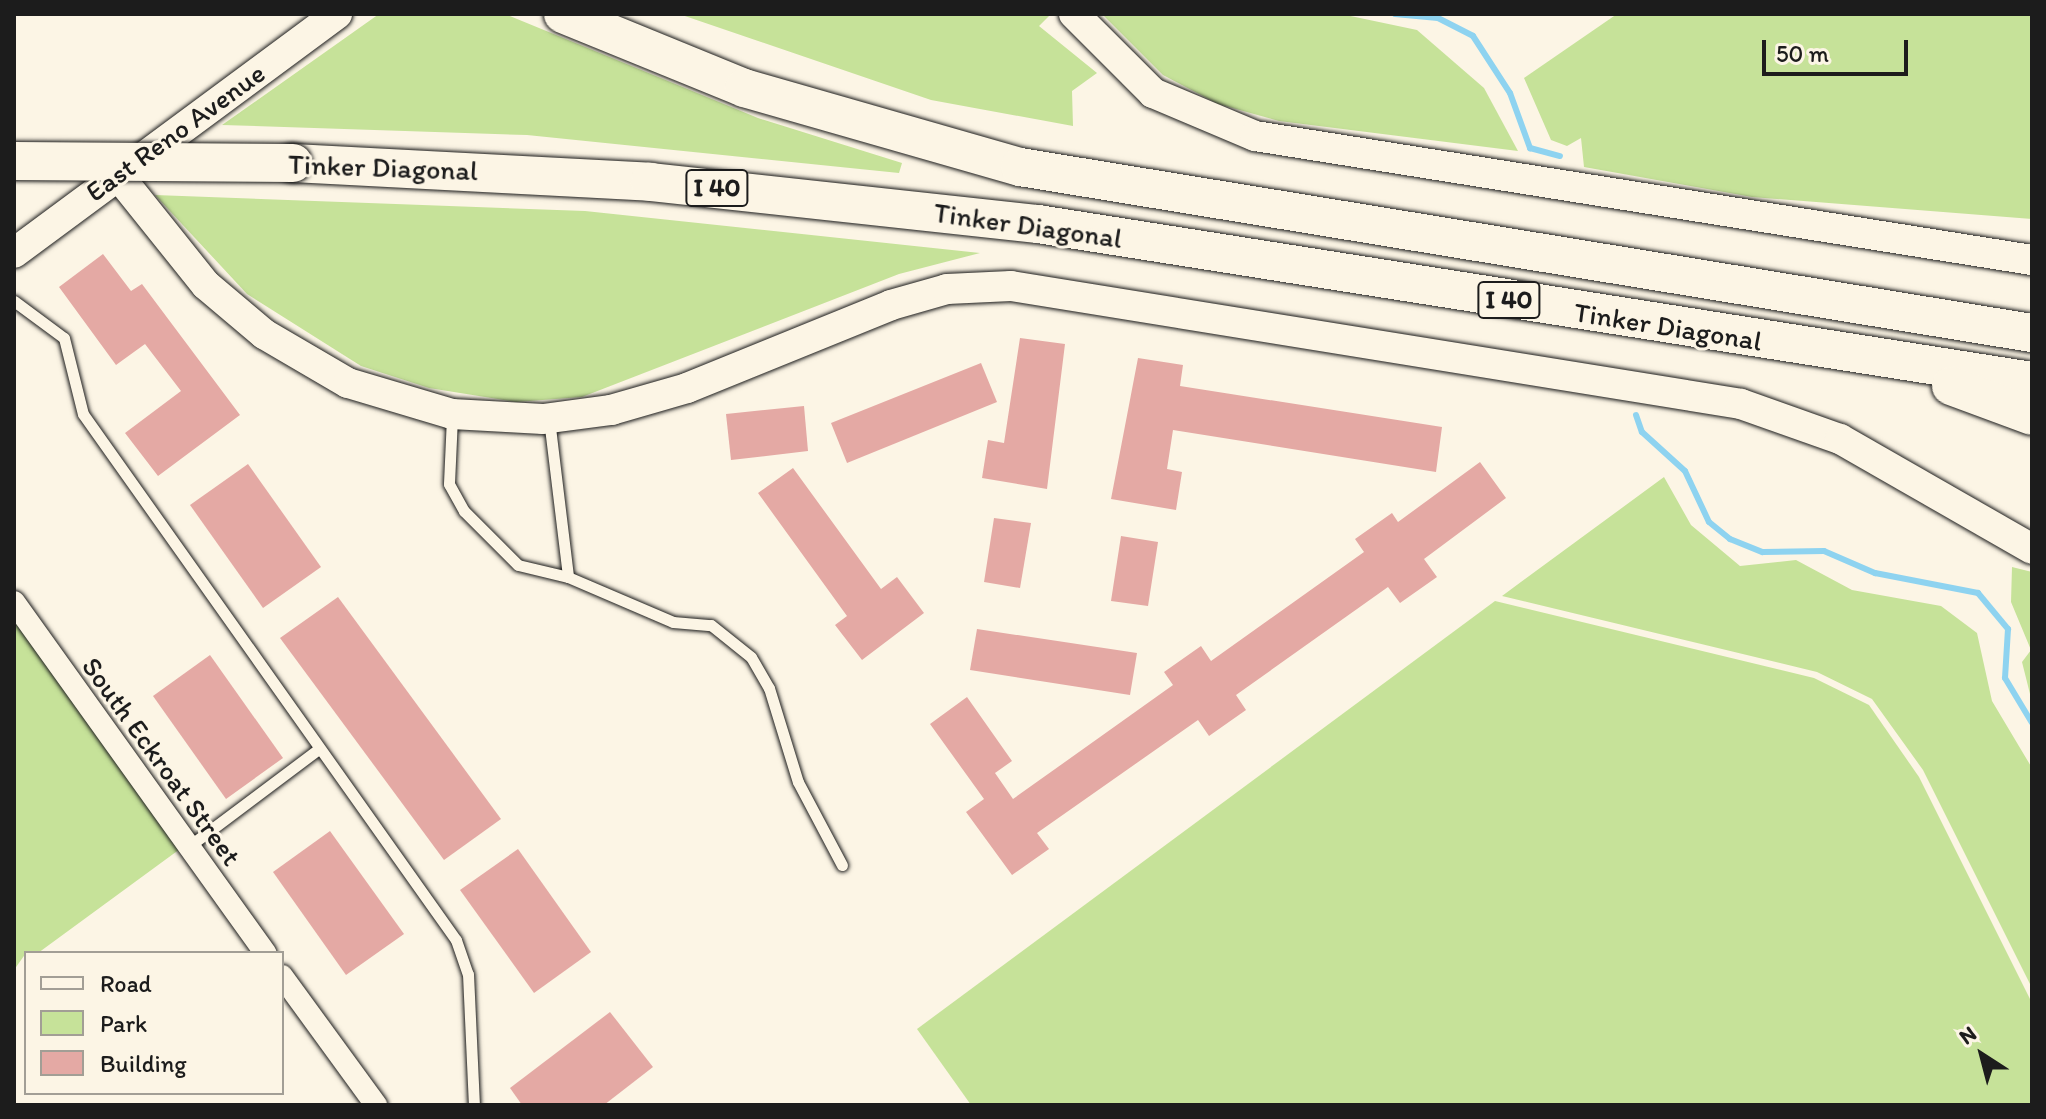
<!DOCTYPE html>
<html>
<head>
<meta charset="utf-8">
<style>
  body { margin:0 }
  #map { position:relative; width:2046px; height:1119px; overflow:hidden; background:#fcf5e5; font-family:Itim,sans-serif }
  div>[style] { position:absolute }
  .green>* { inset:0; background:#c6e299 }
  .stream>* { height:6px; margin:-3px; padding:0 3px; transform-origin:3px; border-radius:3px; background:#8ed3f0 }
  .building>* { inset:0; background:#e4a9a4 }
  .roads { filter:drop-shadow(0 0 2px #1c1c1c) drop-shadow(0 0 2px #1c1c1c) }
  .lane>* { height:11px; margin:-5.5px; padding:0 5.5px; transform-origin:5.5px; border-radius:5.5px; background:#fcf5e5 }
  .street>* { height:22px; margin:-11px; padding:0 11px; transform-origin:11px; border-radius:11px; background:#fcf5e5 }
  .secondary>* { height:30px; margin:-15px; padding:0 15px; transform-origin:15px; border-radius:15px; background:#fcf5e5 }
  .highway>* { height:38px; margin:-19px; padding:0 19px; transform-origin:19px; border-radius:19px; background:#fcf5e5 }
  .bridges { filter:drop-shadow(0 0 2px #1c1c1c) drop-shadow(0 0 2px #1c1c1c) }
  .highway-bridge>* { height:38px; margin:-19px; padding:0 19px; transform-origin:19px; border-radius:19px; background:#fcf5e5 }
  span { translate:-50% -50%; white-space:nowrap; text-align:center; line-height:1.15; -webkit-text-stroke:6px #fcf5e5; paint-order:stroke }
  .shield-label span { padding:2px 6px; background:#fcf5e5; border:2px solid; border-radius:6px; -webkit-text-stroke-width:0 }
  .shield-label { font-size:26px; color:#1c1c1c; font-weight:700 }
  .street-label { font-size:28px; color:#1c1c1c }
  .frame { position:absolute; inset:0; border:16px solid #1c1c1c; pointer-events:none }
  .legend { position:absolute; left:24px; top:951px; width:260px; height:144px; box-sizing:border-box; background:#fcf5e5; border:2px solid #a29e95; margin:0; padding:10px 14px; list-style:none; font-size:24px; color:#1c1c1c }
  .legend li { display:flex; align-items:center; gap:16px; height:40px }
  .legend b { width:40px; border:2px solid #a29e95 }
  .north { position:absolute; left:1942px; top:1015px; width:80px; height:80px; -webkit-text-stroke:6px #fcf5e5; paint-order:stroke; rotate:324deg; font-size:22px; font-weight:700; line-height:32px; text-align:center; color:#1c1c1c }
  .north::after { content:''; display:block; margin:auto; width:28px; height:36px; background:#1c1c1c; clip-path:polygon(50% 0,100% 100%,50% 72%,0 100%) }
  .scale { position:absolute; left:1762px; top:40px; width:146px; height:36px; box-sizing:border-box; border:4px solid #1c1c1c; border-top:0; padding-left:10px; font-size:24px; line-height:28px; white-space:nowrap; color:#1c1c1c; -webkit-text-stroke:6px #fcf5e5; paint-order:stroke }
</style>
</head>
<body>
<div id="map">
  <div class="green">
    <i style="clip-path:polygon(379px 14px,505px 14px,758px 118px,902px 163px,899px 173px,527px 135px,222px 125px)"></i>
    <i style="clip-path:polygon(679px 14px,1051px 14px,1039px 26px,1097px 73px,1072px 91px,1073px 126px,931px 100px)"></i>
    <i style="clip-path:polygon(1102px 14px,1341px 14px,1417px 30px,1484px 88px,1518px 151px,1279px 121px,1218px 104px,1163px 75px)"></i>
    <i style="clip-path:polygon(1617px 14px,2032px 14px,2032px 219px,1752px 197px,1584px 167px,1581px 138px,1567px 146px,1551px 140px,1524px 78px)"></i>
    <i style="clip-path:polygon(155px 195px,585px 211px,980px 253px,899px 274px,582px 397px,516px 402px,429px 388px,361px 366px,247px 294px)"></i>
    <i style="clip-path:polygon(1664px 477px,1691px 525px,1740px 566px,1796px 560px,1852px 590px,1941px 606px,1977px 633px,1992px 701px,2032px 768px,2032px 988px,1923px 770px,1872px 699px,1817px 672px,1502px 596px)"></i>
    <i style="clip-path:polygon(2012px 567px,2032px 572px,2032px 702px,2022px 662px,2031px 650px,2011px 602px)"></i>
    <i style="clip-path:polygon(1495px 601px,1814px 678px,1869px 705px,1919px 777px,2032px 1003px,2032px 1105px,971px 1105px,917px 1029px)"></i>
    <i style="clip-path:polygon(14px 621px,180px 849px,38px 953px,26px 953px,14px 970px)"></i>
  </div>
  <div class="stream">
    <i style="left:1395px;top:14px;width:43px;rotate:5.3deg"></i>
    <i style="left:1438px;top:18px;width:39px;rotate:27deg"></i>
    <i style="left:1473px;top:36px;width:68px;rotate:57deg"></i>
    <i style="left:1510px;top:93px;width:59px;rotate:70deg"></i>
    <i style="left:1530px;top:148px;width:31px;rotate:15deg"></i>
    <i style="left:1636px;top:415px;width:18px;rotate:71deg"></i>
    <i style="left:1642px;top:432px;width:58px;rotate:42.2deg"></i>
    <i style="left:1685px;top:471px;width:56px;rotate:64.8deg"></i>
    <i style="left:1709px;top:522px;width:27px;rotate:39deg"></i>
    <i style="left:1730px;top:539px;width:35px;rotate:22deg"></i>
    <i style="left:1763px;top:552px;width:61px;rotate:-0.9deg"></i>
    <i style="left:1824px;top:551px;width:56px;rotate:23.3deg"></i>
    <i style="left:1875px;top:573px;width:105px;rotate:11deg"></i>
    <i style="left:1978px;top:593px;width:47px;rotate:50.2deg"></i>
    <i style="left:2008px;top:629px;width:49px;rotate:93.5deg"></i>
    <i style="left:2005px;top:678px;width:52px;rotate:59deg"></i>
  </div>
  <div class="building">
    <i style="clip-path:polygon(103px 254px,131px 291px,142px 284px,240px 415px,158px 476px,125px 433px,181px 391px,145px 344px,116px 365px,59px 287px)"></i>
    <i style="clip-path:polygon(1020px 338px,1065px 344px,1047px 489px,982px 478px,988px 440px,1004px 443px)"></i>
    <i style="clip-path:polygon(1138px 358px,1183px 365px,1180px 386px,1442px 427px,1436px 472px,1173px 430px,1167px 469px,1182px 472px,1176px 510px,1111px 499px)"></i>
    <i style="clip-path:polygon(981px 363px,997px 402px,847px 463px,831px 423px)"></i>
    <i style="clip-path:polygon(804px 406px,808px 451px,731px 460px,726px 414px)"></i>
    <i style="clip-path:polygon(1480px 462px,1506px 498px,1424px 559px,1437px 577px,1400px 603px,1388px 587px,1236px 695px,1246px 710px,1209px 736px,1198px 720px,1037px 833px,1049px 849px,1012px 875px,966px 812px,984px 799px,930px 724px,967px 697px,1012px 761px,995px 773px,1013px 799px,1173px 685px,1164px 672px,1201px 646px,1211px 661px,1364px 552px,1355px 539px,1392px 513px,1398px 522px)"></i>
    <i style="clip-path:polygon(248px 464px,321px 567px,263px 608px,190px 505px)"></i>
    <i style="clip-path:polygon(793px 468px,881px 589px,897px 577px,924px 613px,862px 660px,835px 625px,847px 616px,758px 493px)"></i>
    <i style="clip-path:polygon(994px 518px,1031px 523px,1020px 588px,984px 582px)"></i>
    <i style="clip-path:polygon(1121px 536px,1158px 542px,1148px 606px,1111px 601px)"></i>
    <i style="clip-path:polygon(338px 597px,501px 819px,444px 860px,280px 638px)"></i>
    <i style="clip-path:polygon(977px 629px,1137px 653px,1130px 695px,970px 670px)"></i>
    <i style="clip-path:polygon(210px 655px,283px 758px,226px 799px,153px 696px)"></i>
    <i style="clip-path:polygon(330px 831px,404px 934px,346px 975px,273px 872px)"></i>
    <i style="clip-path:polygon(518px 849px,591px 952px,534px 993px,460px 890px)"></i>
    <i style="clip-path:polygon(610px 1012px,653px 1067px,604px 1105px,522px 1105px,510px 1088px)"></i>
  </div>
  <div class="roads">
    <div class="lane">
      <i style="left:14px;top:301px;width:62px;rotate:36.5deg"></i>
      <i style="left:64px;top:338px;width:78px;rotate:76deg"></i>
      <i style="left:83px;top:414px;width:645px;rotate:54.66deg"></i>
      <i style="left:456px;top:940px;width:36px;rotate:71deg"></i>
      <i style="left:468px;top:974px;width:131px;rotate:87.4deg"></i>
      <i style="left:452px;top:417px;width:67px;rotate:92.6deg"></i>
      <i style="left:449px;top:484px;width:31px;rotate:61deg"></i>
      <i style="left:464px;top:511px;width:76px;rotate:45deg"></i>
      <i style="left:518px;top:565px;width:51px;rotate:13.5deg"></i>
      <i style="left:549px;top:419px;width:159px;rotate:83.1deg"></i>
      <i style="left:568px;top:577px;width:114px;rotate:23.2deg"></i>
      <i style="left:673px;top:622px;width:38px;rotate:5deg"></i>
      <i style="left:711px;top:625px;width:51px;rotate:38.7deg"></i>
      <i style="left:751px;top:657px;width:36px;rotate:60deg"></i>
      <i style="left:769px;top:688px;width:98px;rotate:72.9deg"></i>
      <i style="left:798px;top:782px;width:94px;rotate:62.1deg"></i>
      <i style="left:188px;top:847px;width:161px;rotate:-36.9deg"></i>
    </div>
    <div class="street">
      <i style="left:14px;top:602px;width:432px;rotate:54.4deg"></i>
      <i style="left:282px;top:976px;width:160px;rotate:53.9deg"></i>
    </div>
    <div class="secondary">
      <i style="left:1074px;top:14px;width:112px;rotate:45deg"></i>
      <i style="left:1153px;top:93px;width:111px;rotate:22.9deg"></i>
      <i style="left:1255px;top:136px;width:787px;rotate:9.07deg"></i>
      <i style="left:117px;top:174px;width:142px;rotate:51.3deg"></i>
      <i style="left:206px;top:285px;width:76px;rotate:40.2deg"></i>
      <i style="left:264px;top:334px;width:97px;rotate:30.3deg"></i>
      <i style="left:348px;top:383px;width:109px;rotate:16.6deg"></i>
      <i style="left:452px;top:414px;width:91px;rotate:3.1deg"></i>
      <i style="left:543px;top:419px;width:69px;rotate:-7.5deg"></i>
      <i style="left:611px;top:410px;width:79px;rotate:-16.1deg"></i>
      <i style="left:687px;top:388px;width:220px;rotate:-22.1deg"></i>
      <i style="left:891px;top:305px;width:58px;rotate:-15.9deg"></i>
      <i style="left:947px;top:289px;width:64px;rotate:-2.7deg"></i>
      <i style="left:1011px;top:286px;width:739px;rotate:9.18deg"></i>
      <i style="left:1741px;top:404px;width:105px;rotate:19.5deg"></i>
      <i style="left:1840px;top:439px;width:221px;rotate:29.8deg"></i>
      <i style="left:14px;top:253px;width:402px;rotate:-36.5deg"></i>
    </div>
    <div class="highway">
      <i style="left:563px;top:14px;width:196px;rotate:22.2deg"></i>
      <i style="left:744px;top:88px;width:287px;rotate:16deg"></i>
      <i style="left:1020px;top:167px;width:1026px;rotate:9.32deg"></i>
      <i style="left:293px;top:163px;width:358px;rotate:3deg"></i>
      <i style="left:650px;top:182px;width:390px;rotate:6.2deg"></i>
      <i style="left:1038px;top:224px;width:1006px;rotate:8.98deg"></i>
      <i style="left:1951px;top:386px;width:86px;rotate:20.3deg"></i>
    </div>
  </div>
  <div class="bridges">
    <div class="highway-bridge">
      <i style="left:14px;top:161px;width:279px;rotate:0.4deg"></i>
    </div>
  </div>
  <div class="shield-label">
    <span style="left:717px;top:188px">I 40</span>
    <span style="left:1509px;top:300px">I 40</span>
  </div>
  <div class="street-label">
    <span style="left:175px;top:132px;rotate:-36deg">East Reno Avenue</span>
    <span style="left:383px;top:167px;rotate:2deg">Tinker Diagonal</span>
    <span style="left:1028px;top:225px;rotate:8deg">Tinker Diagonal</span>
    <span style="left:1668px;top:326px;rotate:9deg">Tinker Diagonal</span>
    <span style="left:162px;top:761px;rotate:54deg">South Eckroat Street</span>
  </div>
  <div class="frame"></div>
  <ul class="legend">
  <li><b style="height:10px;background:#fcf5e5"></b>Road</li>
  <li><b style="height:22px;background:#c6e299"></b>Park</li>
  <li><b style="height:22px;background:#e4a9a4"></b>Building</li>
  </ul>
  <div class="north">N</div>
  <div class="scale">50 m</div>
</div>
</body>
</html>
